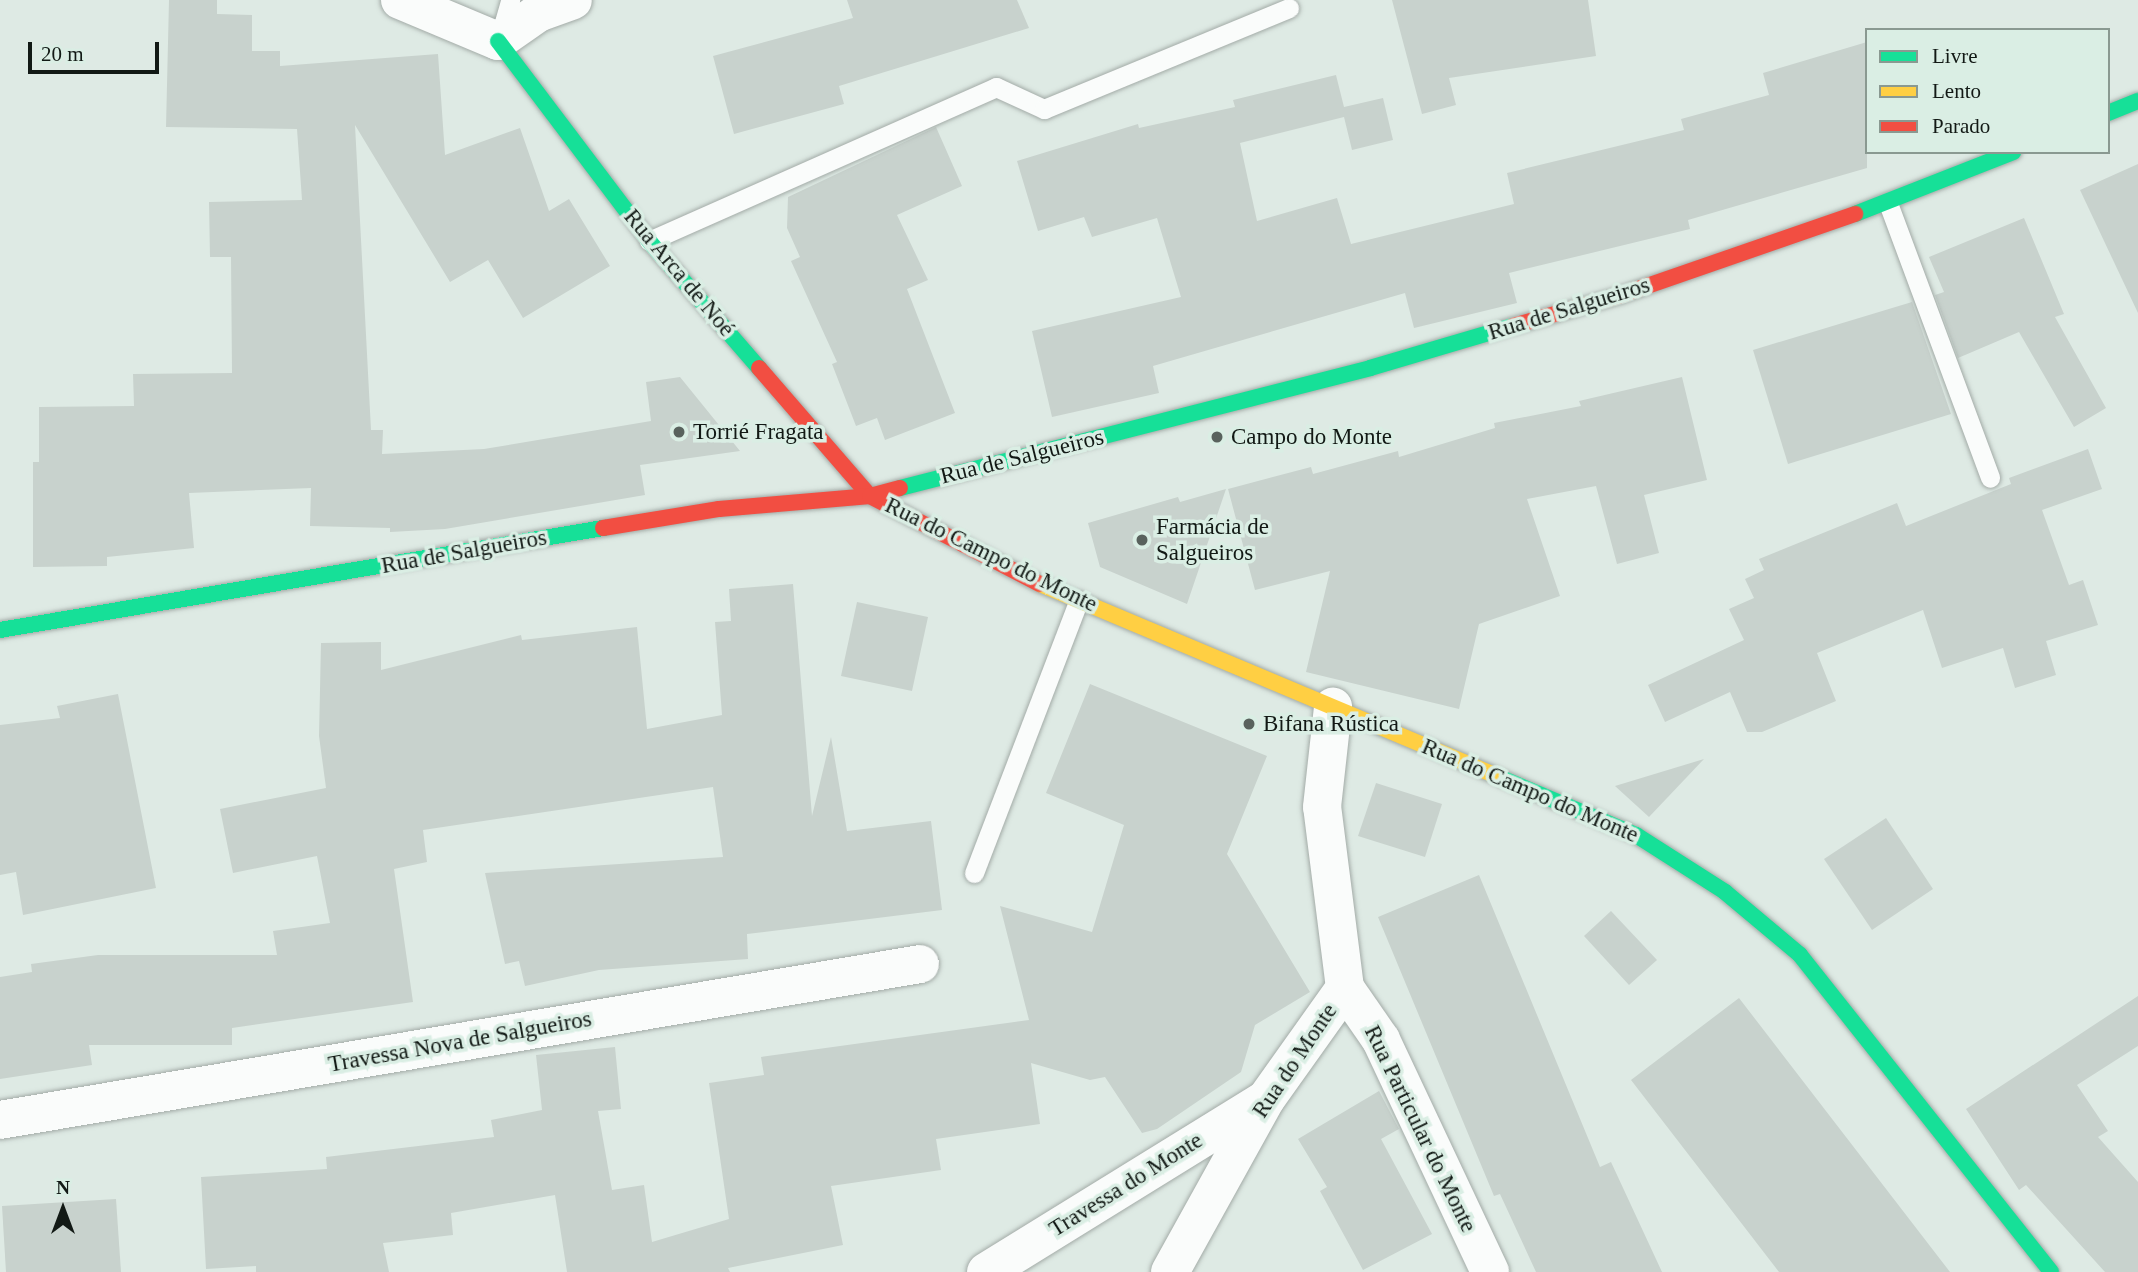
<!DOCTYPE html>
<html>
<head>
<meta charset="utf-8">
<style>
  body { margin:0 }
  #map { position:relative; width:2138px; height:1272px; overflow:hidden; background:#deeae4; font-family:Georgia,serif }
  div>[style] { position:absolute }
  .building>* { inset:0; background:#c8d2cd }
  .roads { filter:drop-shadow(0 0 2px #a3aba7) drop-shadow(0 0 2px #a3aba7) }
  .lane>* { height:19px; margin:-9.5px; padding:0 9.5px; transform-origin:9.5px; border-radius:9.5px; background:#fafcfb }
  .street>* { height:38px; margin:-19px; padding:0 19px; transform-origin:19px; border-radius:19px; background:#fafcfb }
  .fast>* { height:16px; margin:-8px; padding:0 8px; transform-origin:8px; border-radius:8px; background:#16e098 }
  .slow>* { height:16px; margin:-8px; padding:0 8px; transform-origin:8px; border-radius:8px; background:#ffcf43 }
  .jam>* { height:16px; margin:-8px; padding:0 8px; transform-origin:8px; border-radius:8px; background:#f24e42 }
  .dots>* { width:19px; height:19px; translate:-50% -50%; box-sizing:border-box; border:4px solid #daeee4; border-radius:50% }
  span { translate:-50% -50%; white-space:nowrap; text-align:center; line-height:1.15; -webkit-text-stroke:7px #daeee4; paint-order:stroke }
  .street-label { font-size:23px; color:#121915 }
  .poi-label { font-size:23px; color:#121915 }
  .left { translate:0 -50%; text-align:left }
  .legend { position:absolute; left:1865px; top:28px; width:245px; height:126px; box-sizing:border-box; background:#daeee4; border:2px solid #8a9991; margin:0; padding:9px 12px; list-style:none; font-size:21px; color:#121915 }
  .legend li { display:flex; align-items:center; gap:14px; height:35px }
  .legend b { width:35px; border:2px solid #8a9991 }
  .north { position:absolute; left:28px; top:1174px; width:70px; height:70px; -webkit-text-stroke:5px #daeee4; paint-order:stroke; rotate:0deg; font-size:19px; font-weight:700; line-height:28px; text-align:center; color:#121915 }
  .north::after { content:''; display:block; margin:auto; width:24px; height:32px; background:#121915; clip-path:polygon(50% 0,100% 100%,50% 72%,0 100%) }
  .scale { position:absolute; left:28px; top:42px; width:131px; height:32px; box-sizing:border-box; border:4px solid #121915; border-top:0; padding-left:9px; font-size:21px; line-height:24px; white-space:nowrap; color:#121915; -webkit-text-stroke:5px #daeee4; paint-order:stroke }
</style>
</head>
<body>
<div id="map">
  <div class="building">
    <i style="clip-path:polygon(169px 0,217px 0,217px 14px,252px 15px,252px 51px,280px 51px,280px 66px,438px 54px,445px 155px,520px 128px,549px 211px,569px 199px,610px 266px,523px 318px,488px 260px,450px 282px,355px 125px,371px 430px,383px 430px,382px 454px,484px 449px,651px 421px,646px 382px,680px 377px,740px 451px,640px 465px,645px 495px,445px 529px,390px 532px,390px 528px,310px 526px,311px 488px,189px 493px,194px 548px,107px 557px,107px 566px,33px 567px,33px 462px,39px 462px,39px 407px,134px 406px,133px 374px,232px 373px,231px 257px,210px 257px,209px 202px,302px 200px,297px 129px,166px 127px)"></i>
    <i style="clip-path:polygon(847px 0,1017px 0,1029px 28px,839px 86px,844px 104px,734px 134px,713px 56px,853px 18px)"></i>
    <i style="clip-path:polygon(1392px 0,1588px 0,1596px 56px,1449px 78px,1456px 105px,1422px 114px)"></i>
    <i style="clip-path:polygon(1867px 42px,1867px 168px,1688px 220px,1690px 229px,1509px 273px,1517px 303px,1414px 328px,1405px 293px,1153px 366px,1159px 393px,1052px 417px,1032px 331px,1181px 297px,1157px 218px,1092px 237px,1084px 217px,1038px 231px,1017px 161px,1138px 124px,1139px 128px,1235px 107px,1233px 100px,1336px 75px,1344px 107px,1383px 98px,1393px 140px,1352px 150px,1344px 117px,1240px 143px,1257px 221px,1337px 198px,1351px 244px,1514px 204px,1507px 173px,1684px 130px,1681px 119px,1769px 95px,1763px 73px)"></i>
    <i style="clip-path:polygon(936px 127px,962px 186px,897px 215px,928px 280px,907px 289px,955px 413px,885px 440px,877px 418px,856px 426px,832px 364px,837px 362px,791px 261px,800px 257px,787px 228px,788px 197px)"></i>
    <i style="clip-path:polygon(2138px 164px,2138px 313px,2080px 190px)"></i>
    <i style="clip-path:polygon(2024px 218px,2064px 314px,2055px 317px,2106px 408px,2074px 427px,2019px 332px,1958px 358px,1935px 295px,1944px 292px,1929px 257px)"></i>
    <i style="clip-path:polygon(1912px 302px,1951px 414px,1788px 464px,1753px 350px)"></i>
    <i style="clip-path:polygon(1682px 377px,1707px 480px,1644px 495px,1659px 553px,1617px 564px,1596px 486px,1527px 499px,1560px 596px,1479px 624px,1459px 709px,1306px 672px,1330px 571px,1255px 590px,1228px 489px,1311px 467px,1313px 474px,1398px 451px,1399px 457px,1495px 428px,1494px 423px,1581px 406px,1579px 401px)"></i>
    <i style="clip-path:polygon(2088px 449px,2102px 489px,2042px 510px,2069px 585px,2083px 580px,2098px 625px,2046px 641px,2056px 675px,2015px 688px,2003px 648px,1942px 668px,1923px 610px,1817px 653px,1836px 701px,1762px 732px,1747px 732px,1730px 692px,1665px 722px,1648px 685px,1744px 640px,1729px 609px,1754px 598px,1745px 579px,1764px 570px,1759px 559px,1897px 503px,1906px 526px,2011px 484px,2009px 478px)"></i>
    <i style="clip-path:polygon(1226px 489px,1187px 604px,1100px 567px,1088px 523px,1178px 497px,1180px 502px)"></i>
    <i style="clip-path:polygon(793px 584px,812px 816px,831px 737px,847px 831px,931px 821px,942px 910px,747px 934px,748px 959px,599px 970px,525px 986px,519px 961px,505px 964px,485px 873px,723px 857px,713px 787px,423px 830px,427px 862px,394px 869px,413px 1002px,232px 1028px,232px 1045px,89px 1045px,92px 1065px,0 1079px,0 977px,32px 972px,31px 964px,98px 955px,277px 955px,273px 931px,330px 923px,317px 856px,233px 873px,220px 809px,326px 788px,319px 736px,321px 643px,381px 642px,381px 670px,521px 635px,522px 640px,637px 627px,647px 729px,722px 715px,715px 622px,731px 621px,729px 589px)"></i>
    <i style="clip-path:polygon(857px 602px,928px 617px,912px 691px,841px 676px)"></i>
    <i style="clip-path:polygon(1090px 684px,1267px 756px,1227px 854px,1310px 992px,1255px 1025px,1241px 1072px,1157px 1129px,1142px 1133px,1105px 1077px,1090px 1080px,1031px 1063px,1040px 1124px,936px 1139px,941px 1170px,831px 1186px,843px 1245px,728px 1268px,730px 1272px,567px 1272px,555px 1195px,451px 1213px,453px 1235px,383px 1243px,389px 1272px,256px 1272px,256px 1266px,206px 1269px,201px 1177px,327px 1169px,326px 1157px,494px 1137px,491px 1120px,542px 1110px,536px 1055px,615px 1047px,621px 1109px,598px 1111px,612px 1190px,644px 1185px,652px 1242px,729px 1219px,709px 1083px,764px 1075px,761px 1057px,1029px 1020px,1000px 906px,1092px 932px,1124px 825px,1046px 793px)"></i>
    <i style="clip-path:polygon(118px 694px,156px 888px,23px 915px,16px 872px,0 875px,0 725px,60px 718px,57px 706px)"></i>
    <i style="clip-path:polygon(1704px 759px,1649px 817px,1615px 786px)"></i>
    <i style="clip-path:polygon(1376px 783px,1442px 804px,1425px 857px,1358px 836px)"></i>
    <i style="clip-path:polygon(1886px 818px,1933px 889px,1872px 930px,1824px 859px)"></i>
    <i style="clip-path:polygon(1479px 875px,1600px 1167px,1611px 1162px,1662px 1272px,1536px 1272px,1500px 1194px,1494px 1196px,1378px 917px)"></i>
    <i style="clip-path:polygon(1611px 911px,1657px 960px,1629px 985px,1584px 936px)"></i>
    <i style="clip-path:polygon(2138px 996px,2138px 1046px,2077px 1085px,2108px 1131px,2098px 1137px,2138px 1182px,2138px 1272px,2105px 1272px,2026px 1185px,2019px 1190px,1966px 1109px)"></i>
    <i style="clip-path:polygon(1739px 998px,1950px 1272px,1779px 1272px,1685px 1150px,1631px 1080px)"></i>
    <i style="clip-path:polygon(1379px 1091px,1399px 1129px,1381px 1139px,1432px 1234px,1363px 1270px,1320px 1191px,1327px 1187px,1298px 1139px)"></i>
    <i style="clip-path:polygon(116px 1199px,121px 1272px,6px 1272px,2px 1206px)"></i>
  </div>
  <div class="roads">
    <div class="lane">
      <i style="left:500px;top:36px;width:37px;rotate:-74deg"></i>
      <i style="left:1888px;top:203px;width:293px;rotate:69.6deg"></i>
      <i style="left:649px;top:241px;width:380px;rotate:-23.9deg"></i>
      <i style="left:996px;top:87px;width:53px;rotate:24.6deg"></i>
      <i style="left:1044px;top:109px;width:265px;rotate:-22.4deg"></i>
      <i style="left:974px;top:873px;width:292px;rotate:-69deg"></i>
    </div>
    <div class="street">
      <i style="left:400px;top:0;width:106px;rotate:22.7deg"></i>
      <i style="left:498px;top:41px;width:49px;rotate:-35deg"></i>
      <i style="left:538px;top:13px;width:37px;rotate:-20deg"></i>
      <i style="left:1345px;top:988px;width:63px;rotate:55.3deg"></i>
      <i style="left:1381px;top:1040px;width:256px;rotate:64.8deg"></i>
      <i style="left:0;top:1120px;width:933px;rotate:-9.62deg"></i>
      <i style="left:986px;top:1272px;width:327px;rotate:-31.7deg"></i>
      <i style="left:1170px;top:1272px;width:198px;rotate:-61deg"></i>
      <i style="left:1266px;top:1099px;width:136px;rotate:-54.6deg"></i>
      <i style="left:1345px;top:988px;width:182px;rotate:-97.2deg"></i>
      <i style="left:1322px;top:807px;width:101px;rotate:-83.7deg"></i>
    </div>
    <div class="fast">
      <i style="left:498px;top:41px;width:251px;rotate:52.9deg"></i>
      <i style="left:649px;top:241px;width:168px;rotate:49.1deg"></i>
      <i style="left:2108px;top:113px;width:32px;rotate:-22deg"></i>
      <i style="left:1855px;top:214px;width:170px;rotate:-21.4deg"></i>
      <i style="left:900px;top:488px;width:485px;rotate:-14.3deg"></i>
      <i style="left:1370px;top:368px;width:149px;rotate:-16.4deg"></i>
      <i style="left:0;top:630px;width:612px;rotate:-9.6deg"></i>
      <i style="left:1494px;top:775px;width:154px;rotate:22.9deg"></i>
      <i style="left:1636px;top:835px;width:106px;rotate:32.6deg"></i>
      <i style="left:1725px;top:892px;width:98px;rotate:40deg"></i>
      <i style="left:1800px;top:955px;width:404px;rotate:51.6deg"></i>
    </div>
    <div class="slow">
      <i style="left:1040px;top:584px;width:493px;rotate:22.8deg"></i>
    </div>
    <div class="jam">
      <i style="left:1513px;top:326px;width:112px;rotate:-16deg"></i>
      <i style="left:1621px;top:295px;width:248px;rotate:-19.1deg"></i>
      <i style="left:759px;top:368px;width:169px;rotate:49.1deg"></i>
      <i style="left:870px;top:496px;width:191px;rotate:27.4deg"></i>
      <i style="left:603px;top:528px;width:118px;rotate:-9.3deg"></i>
      <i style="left:719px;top:509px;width:152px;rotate:-4.9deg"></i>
      <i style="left:870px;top:496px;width:31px;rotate:-15deg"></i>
    </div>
  </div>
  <div class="dots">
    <i style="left:679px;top:432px;background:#59625d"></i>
    <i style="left:1217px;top:437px;background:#59625d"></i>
    <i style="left:1142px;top:540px;background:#59625d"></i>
    <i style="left:1249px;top:724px;background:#59625d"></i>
  </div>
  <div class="street-label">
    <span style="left:679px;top:273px;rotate:50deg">Rua Arca de Noé</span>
    <span style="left:1569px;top:309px;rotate:-17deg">Rua de Salgueiros</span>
    <span style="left:1022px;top:457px;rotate:-14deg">Rua de Salgueiros</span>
    <span style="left:464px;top:552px;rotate:-10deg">Rua de Salgueiros</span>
    <span style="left:991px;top:555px;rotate:26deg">Rua do Campo do Monte</span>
    <span style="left:1530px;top:791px;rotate:23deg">Rua do Campo do Monte</span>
    <span style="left:460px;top:1042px;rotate:-10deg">Travessa Nova de Salgueiros</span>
    <span style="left:1295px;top:1061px;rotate:-56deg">Rua do Monte</span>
    <span style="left:1420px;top:1129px;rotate:64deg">Rua Particular do Monte</span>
    <span style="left:1126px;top:1185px;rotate:-32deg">Travessa do Monte</span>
  </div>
  <div class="poi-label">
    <span class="left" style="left:693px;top:432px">Torrié Fragata</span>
    <span class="left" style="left:1231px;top:437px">Campo do Monte</span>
    <span class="left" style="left:1156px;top:540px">Farmácia de<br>Salgueiros</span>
    <span class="left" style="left:1263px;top:724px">Bifana Rústica</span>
  </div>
  <ul class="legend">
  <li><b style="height:9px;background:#16e098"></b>Livre</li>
  <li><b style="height:9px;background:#ffcf43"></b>Lento</li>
  <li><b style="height:9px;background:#f24e42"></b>Parado</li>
  </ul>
  <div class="north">N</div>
  <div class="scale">20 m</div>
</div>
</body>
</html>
